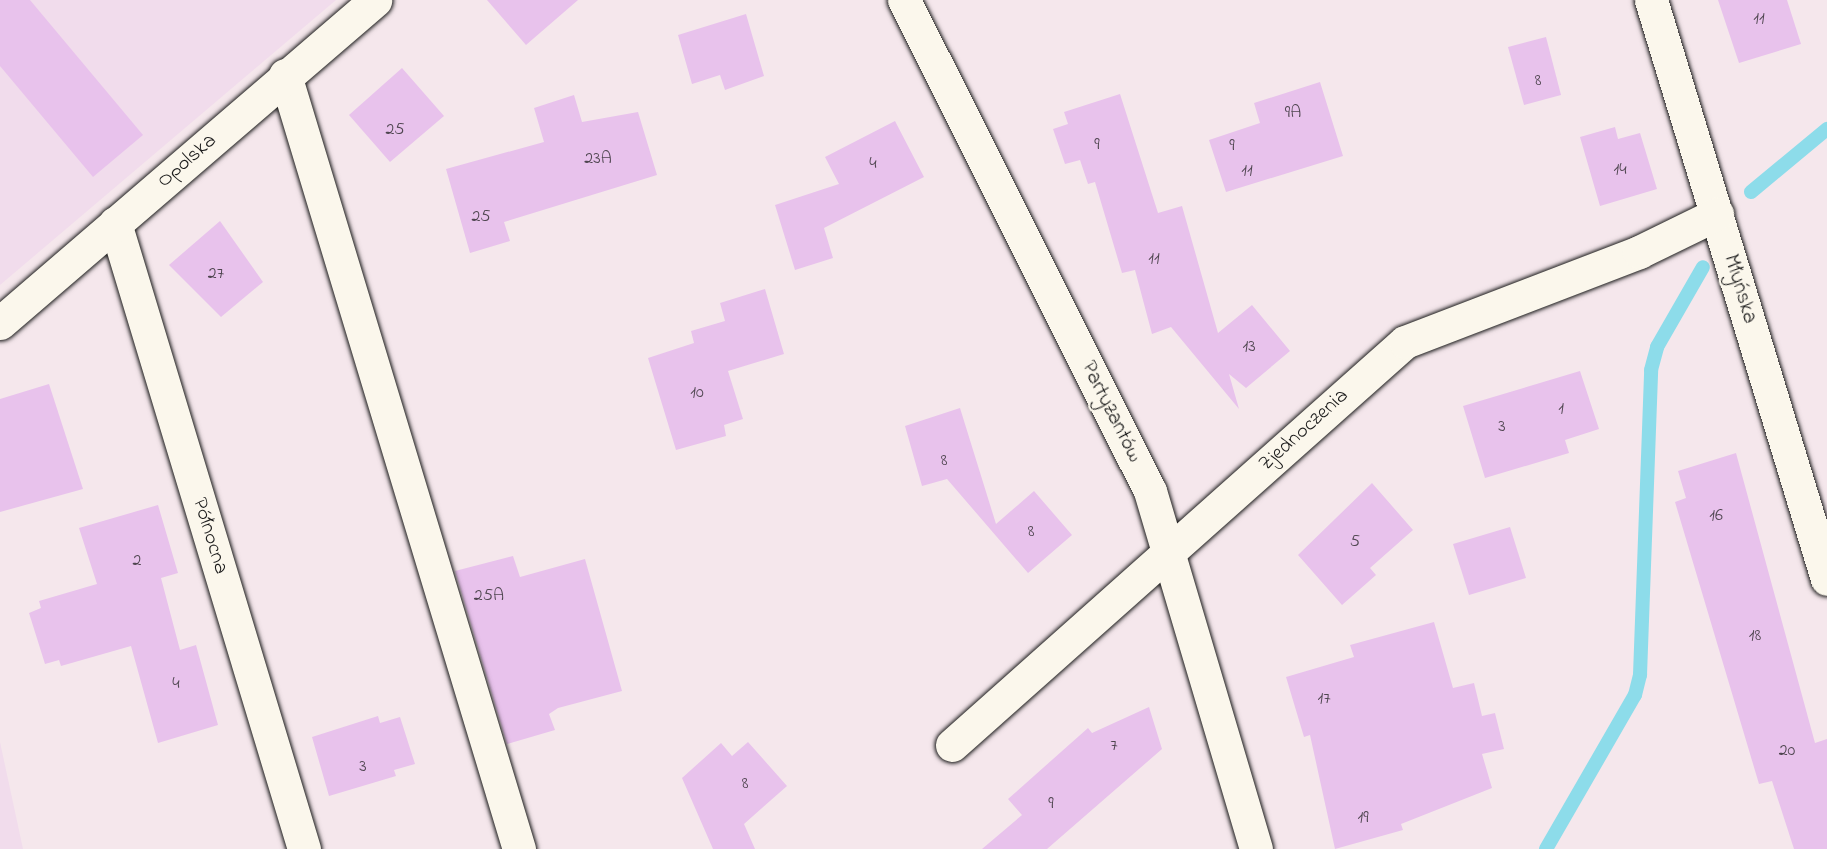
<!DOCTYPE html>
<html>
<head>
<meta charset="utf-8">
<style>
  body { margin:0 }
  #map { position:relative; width:1827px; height:849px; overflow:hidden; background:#f5e7ec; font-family:"Indie Flower",sans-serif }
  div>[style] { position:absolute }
  .built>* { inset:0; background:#f1dcec }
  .stream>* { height:14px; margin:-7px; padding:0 7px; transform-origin:7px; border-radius:7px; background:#8ddcea }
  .building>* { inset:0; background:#e8c2ec }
  .roads { filter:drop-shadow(0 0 2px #1c1c1c) drop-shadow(0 0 2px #1c1c1c) }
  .minor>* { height:33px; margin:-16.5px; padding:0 16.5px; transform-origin:16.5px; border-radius:16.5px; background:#fbf7ec }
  span { translate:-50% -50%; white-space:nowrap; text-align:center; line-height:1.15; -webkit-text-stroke:4.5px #fbf7ec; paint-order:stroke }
  .number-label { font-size:18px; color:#4f4650 }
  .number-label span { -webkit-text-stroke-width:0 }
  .street-label { font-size:21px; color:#1c1c1c }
</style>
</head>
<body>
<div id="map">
  <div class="built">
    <i style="clip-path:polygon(0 0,336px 0,0 285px)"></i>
    <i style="clip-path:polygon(0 742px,23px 849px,0 849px)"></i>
  </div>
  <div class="stream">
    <i style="left:1751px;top:192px;width:99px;rotate:-39.7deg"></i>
    <i style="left:1546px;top:849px;width:178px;rotate:-60deg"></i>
    <i style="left:1635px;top:695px;width:21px;rotate:-76deg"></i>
    <i style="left:1640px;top:675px;width:305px;rotate:-87.9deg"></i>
    <i style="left:1651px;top:370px;width:24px;rotate:-75deg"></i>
    <i style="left:1657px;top:347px;width:92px;rotate:-60.1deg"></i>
  </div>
  <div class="building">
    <i style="clip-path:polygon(0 0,30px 0,143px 135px,93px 177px,0 66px)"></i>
    <i style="clip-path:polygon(487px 0,578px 0,526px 45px)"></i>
    <i style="clip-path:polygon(1718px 0,1787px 0,1801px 44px,1739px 63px)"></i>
    <i style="clip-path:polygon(746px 14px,764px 76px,725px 90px,720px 75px,692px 84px,678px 35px)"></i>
    <i style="clip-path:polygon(1546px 37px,1561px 95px,1524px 105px,1508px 47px)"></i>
    <i style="clip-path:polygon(402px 68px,444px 116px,390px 162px,349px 115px)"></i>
    <i style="clip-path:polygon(1320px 82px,1343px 156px,1226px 192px,1209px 140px,1260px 123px,1254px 103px)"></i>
    <i style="clip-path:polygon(1120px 94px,1158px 213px,1182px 206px,1218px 333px,1252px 305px,1290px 351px,1246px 388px,1229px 374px,1239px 409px,1171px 327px,1152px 334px,1135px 270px,1122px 273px,1095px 182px,1088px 184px,1080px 160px,1065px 164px,1053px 129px,1068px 124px,1064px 112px)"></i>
    <i style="clip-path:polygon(574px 95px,582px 122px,638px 112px,657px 175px,504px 222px,510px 241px,470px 253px,446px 169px,544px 142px,534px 108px)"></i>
    <i style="clip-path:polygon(895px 121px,924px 177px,824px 228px,833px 258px,795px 270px,775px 205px,839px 184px,825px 157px)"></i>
    <i style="clip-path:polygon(1615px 127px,1618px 139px,1640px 133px,1657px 189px,1600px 206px,1580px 137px)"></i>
    <i style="clip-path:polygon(220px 221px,263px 282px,221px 317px,169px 265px)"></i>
    <i style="clip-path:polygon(765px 289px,784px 354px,728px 371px,743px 419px,724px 425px,726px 436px,676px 450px,648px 358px,694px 343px,691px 331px,725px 321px,720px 303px)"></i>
    <i style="clip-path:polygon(1580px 371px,1599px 429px,1565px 440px,1569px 453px,1485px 478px,1463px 406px)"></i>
    <i style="clip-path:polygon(49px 384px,83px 489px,0 512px,0 399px)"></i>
    <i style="clip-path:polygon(960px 408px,996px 524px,1034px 491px,1072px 535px,1028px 573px,947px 479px,922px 486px,905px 426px)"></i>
    <i style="clip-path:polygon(1736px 453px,1815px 743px,1827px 739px,1827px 849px,1794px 849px,1772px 781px,1759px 784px,1675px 502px,1686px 498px,1678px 471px)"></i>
    <i style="clip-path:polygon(1372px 483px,1413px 530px,1370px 568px,1376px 575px,1342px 605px,1298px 555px)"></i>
    <i style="clip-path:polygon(158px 505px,178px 573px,161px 578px,180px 650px,196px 645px,218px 725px,158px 743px,131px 646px,61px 666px,59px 660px,45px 664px,29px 613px,41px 608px,39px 601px,97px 584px,79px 528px)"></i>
    <i style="clip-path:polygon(1510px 527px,1526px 578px,1469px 595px,1453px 544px)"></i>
    <i style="clip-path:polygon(513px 556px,520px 577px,585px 559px,622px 691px,558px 708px,549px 714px,555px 730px,507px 744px,455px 571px)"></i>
    <i style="clip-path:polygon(1434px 622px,1453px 688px,1474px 683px,1482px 716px,1495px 713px,1504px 749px,1482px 754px,1492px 788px,1401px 824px,1403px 830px,1335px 849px,1310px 735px,1304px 737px,1286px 677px,1354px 657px,1350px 645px)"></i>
    <i style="clip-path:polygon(1149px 707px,1162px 749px,1047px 849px,982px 849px,1022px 815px,1008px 799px,1088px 728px,1092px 733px)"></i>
    <i style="clip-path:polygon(378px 716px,380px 723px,400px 717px,415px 764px,394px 770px,396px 776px,329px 796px,312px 737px)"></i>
    <i style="clip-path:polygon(748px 742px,787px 786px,744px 824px,755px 849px,713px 849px,682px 778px,721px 743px,732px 756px)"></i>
  </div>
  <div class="roads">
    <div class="minor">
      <i style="left:904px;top:0;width:549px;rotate:63.39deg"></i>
      <i style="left:1150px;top:491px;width:373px;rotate:73.5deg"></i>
      <i style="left:1651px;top:0;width:605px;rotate:73.09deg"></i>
      <i style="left:285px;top:75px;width:809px;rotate:73.18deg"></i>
      <i style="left:115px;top:223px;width:654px;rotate:73.2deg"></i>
      <i style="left:0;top:323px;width:495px;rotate:-40.7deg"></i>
      <i style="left:952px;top:745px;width:606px;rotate:-41.66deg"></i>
      <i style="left:1405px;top:342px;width:251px;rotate:-21deg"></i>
      <i style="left:1639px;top:252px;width:87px;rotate:-26deg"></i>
    </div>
  </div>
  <div class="number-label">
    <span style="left:1759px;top:19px">11</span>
    <span style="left:1538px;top:81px">8</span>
    <span style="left:1293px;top:113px">9A</span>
    <span style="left:395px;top:130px">25</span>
    <span style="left:1097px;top:145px">9</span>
    <span style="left:1232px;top:146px">9</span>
    <span style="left:598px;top:159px">23A</span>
    <span style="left:873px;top:164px">4</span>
    <span style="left:1620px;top:170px">14</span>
    <span style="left:1247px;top:171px">11</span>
    <span style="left:481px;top:217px">25</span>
    <span style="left:1154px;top:259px">11</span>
    <span style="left:216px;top:274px">27</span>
    <span style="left:1249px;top:347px">13</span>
    <span style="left:697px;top:393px">10</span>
    <span style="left:1561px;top:409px">1</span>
    <span style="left:1502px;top:427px">3</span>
    <span style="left:944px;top:461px">8</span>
    <span style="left:1716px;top:516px">16</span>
    <span style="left:1031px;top:532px">8</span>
    <span style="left:1355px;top:542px">5</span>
    <span style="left:137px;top:561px">2</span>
    <span style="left:489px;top:596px">25A</span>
    <span style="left:1755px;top:636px">18</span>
    <span style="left:176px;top:684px">4</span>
    <span style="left:1324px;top:699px">17</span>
    <span style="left:1114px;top:746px">7</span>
    <span style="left:1787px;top:751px">20</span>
    <span style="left:363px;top:767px">3</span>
    <span style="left:745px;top:784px">8</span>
    <span style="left:1051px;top:804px">9</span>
    <span style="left:1363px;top:818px">19</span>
  </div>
  <div class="street-label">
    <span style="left:187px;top:161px;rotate:-41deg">Opolska</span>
    <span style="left:1740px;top:289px;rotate:73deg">Młyńska</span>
    <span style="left:1111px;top:412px;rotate:63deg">Partyzantów</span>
    <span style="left:1304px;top:430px;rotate:-42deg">Zjednoczenia</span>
    <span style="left:210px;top:536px;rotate:73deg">Północna</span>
  </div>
</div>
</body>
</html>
